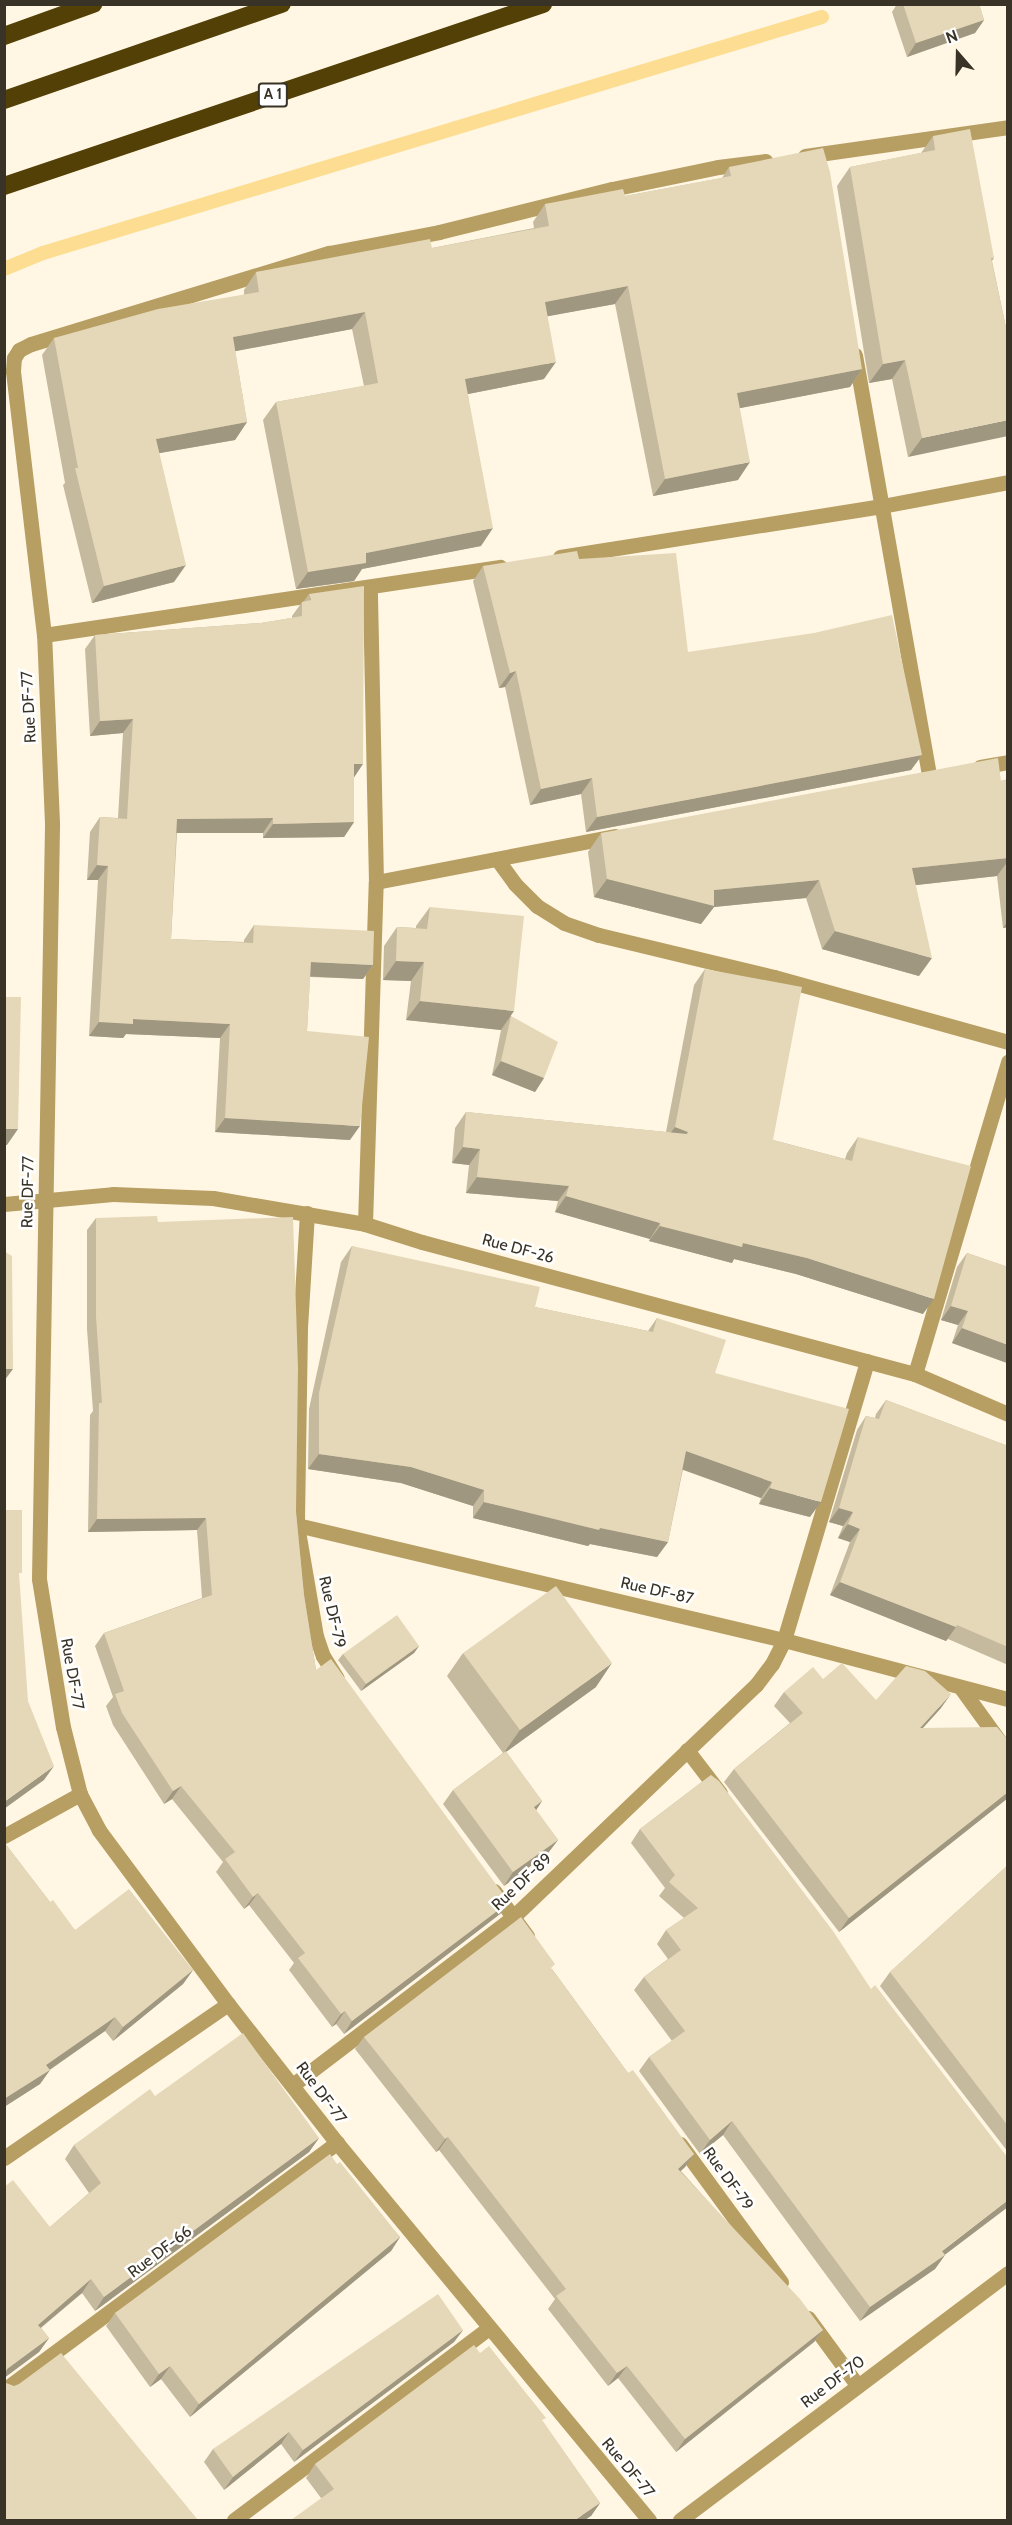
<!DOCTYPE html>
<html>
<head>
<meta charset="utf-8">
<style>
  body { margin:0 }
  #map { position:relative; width:1012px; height:2525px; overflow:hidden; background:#fff7e4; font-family:Cabin,sans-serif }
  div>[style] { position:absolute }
  .stream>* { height:14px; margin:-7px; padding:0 7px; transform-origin:7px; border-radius:7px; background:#fcdd91 }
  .minor>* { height:15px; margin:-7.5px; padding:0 7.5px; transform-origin:7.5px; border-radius:7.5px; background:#b79e63 }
  .motorway>* { height:18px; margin:-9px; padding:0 9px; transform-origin:9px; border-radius:9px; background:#534007 }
  .wall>* { inset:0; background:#c5ba9e }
  .shaded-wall>* { inset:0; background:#a09781 }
  .building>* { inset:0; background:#e5d8b8 }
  span { translate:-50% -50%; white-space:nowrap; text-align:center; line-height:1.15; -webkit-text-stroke:5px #fff; paint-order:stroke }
  .shield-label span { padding:2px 4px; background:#fff; border:2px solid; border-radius:4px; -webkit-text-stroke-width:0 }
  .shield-label { font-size:15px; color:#393327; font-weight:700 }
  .street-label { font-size:16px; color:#393327 }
  .frame { position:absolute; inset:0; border:6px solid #393327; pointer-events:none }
  .north { position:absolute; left:928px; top:24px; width:60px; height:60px; -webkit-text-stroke:4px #fff; paint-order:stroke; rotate:340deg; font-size:16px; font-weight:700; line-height:24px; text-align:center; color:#393327 }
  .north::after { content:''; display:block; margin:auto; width:21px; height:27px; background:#393327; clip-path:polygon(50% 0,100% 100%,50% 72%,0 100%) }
</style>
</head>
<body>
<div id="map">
  <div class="stream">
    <i style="left:4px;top:269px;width:42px;rotate:-22.3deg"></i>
    <i style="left:43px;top:253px;width:814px;rotate:-16.85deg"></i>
  </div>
  <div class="minor">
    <i style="left:805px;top:156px;width:205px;rotate:-8.1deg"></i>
    <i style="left:855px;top:355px;width:427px;rotate:80deg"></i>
    <i style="left:560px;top:557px;width:326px;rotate:-9deg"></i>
    <i style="left:882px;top:506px;width:128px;rotate:-10.8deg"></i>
    <i style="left:44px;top:635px;width:461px;rotate:-8.5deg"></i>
    <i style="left:980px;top:767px;width:28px;rotate:-10deg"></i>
    <i style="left:497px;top:859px;width:31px;rotate:54deg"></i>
    <i style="left:515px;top:884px;width:31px;rotate:45deg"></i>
    <i style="left:537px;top:906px;width:32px;rotate:32deg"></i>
    <i style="left:564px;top:923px;width:37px;rotate:19deg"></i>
    <i style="left:599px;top:935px;width:180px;rotate:13.5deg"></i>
    <i style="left:774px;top:977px;width:243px;rotate:15.5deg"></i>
    <i style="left:376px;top:882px;width:243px;rotate:-10.9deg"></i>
    <i style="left:4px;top:1204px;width:109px;rotate:-5.2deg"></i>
    <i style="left:113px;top:1194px;width:100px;rotate:2.3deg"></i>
    <i style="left:213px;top:1198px;width:154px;rotate:9.7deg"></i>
    <i style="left:365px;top:1224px;width:60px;rotate:17.5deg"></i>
    <i style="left:422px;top:1242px;width:510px;rotate:14.99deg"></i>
    <i style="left:915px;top:1374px;width:101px;rotate:23.3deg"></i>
    <i style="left:307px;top:1213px;width:115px;rotate:93.5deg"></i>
    <i style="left:300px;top:1328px;width:197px;rotate:90.9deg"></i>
    <i style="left:297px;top:1525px;width:113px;rotate:80.3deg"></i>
    <i style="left:316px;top:1636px;width:21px;rotate:71deg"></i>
    <i style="left:323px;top:1656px;width:26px;rotate:58deg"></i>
    <i style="left:365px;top:1224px;width:342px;rotate:-88.2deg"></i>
    <i style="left:376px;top:882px;width:294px;rotate:-91.2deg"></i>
    <i style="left:915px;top:1374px;width:326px;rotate:-73.4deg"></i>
    <i style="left:297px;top:1525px;width:500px;rotate:13.29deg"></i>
    <i style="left:784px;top:1640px;width:232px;rotate:14.8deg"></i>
    <i style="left:961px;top:1688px;width:80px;rotate:54.1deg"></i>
    <i style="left:687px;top:1750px;width:54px;rotate:52.5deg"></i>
    <i style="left:4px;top:1836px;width:87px;rotate:-28.9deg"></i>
    <i style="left:494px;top:1891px;width:56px;rotate:53.7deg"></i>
    <i style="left:294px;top:2084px;width:275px;rotate:-37.3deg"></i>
    <i style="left:513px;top:1917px;width:336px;rotate:-43.7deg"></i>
    <i style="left:756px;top:1685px;width:26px;rotate:-53deg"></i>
    <i style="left:772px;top:1664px;width:27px;rotate:-63deg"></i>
    <i style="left:784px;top:1640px;width:291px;rotate:-73.4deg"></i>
    <i style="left:680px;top:2144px;width:171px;rotate:53.8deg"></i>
    <i style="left:4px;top:2158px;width:272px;rotate:-34.5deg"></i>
    <i style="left:808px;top:2318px;width:84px;rotate:53.7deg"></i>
    <i style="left:4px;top:2390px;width:415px;rotate:-36.6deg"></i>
    <i style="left:234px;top:2520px;width:319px;rotate:-37deg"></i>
    <i style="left:649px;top:2520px;width:489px;rotate:-129.6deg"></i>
    <i style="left:337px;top:2143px;width:177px;rotate:-128.1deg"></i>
    <i style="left:228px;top:2004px;width:217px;rotate:-126.6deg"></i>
    <i style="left:99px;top:1830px;width:41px;rotate:-117.8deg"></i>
    <i style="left:80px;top:1794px;width:69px;rotate:-104.2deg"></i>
    <i style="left:63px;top:1727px;width:150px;rotate:-99.2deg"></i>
    <i style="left:39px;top:1579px;width:756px;rotate:-89.01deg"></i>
    <i style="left:52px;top:823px;width:188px;rotate:-92.4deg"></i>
    <i style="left:44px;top:635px;width:266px;rotate:-96.7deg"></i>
    <i style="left:13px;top:371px;width:13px;rotate:-86deg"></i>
    <i style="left:14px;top:358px;width:9px;rotate:-58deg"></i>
    <i style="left:19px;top:350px;width:13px;rotate:-27deg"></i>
    <i style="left:31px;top:344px;width:312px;rotate:-17deg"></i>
    <i style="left:329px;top:253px;width:112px;rotate:-10.8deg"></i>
    <i style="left:439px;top:232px;width:178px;rotate:-14deg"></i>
    <i style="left:612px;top:189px;width:108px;rotate:-11.7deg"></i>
    <i style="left:718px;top:167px;width:48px;rotate:-7.1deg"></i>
    <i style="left:680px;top:2520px;width:411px;rotate:-37deg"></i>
  </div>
  <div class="motorway">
    <i style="left:4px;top:36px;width:95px;rotate:-19.8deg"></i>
    <i style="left:4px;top:100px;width:294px;rotate:-19.1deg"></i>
    <i style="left:4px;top:186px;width:569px;rotate:-18.66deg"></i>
  </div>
  <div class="wall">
    <i style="clip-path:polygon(897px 4px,979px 4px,984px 20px,975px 33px,907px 57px,892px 12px)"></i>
    <i style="clip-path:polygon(933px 136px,994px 258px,992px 261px,1008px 337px,908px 457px,892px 379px,869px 383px,837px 186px,850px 167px,921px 153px)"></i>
    <i style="clip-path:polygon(729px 167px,862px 369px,850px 387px,740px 408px,738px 480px,653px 496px,615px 304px,547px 316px,544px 379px,468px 394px,481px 546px,362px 569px,354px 581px,296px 589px,263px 420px,276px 402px,364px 386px,352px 329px,235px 351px,247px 422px,235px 440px,159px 453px,174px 582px,92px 603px,63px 485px,65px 483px,42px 355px,54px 338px,244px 295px,244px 290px,256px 272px,432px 248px,534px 228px,533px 222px,545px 204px,625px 196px,722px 178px)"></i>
    <i style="clip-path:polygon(579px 559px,688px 652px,922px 755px,911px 770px,586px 832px,581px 794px,530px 805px,505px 687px,499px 688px,473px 581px,483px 566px)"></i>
    <i style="clip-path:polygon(309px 594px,354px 778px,354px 822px,344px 837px,263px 838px,263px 833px,177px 833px,171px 939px,244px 942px,244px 940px,254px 925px,373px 965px,363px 979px,310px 977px,307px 1031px,350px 1140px,215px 1132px,220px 1038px,126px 1034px,123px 1038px,89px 1036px,98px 880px,87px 880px,90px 832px,100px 817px,118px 818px,123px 733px,90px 736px,85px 649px,95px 635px,261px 623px,292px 618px,292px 616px,302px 602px,304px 601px)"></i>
    <i style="clip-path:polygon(1008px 779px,1008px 927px,1003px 928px,997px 876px,916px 885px,919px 976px,822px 949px,806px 898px,714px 907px,701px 924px,594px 897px,588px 852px,601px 833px,1001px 781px)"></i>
    <i style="clip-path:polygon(430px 907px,511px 1016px,544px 1078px,535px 1092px,492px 1075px,501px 1030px,406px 1020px,411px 981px,383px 980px,384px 946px,397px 927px,416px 928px,416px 926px)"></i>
    <i style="clip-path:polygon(705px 969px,773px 1140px,845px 1159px,847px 1153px,858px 1137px,923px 1314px,796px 1274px,734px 1259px,732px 1263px,649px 1241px,650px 1239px,555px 1212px,558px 1201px,466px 1193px,469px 1165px,452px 1163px,455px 1128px,466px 1112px,666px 1132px,694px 985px)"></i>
    <i style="clip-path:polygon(96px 1218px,158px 1222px,296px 1512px,304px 1595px,316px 1670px,509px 1902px,500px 1914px,344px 2034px,336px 2024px,332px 2027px,289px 1970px,294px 1963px,249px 1905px,244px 1909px,216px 1872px,223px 1862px,172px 1799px,164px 1804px,113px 1725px,106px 1706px,113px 1697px,95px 1646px,104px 1633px,202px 1598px,197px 1530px,88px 1532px,90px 1415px,93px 1411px,87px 1329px,87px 1230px)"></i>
    <i style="clip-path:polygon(352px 1246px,535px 1307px,648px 1331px,657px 1318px,715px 1373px,810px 1517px,759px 1504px,761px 1498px,683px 1469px,668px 1542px,657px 1557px,590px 1544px,588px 1546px,473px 1518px,473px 1506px,401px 1483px,308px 1469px,309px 1409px,341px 1262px)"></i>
    <i style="clip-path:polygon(967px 1253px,1008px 1267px,1007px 1363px,952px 1343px,958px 1325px,941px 1320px,957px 1267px)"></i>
    <i style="clip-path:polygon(886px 1400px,1008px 1446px,1008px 1665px,948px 1639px,946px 1641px,830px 1595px,850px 1542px,838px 1538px,843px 1526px,829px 1522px,857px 1430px,866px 1416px,875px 1418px,876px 1414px)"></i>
    <i style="clip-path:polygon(419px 1646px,414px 1653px,361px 1691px,338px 1660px,343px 1654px)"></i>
    <i style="clip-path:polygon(463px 1653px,596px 1687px,506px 1752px,542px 1801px,536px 1810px,558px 1840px,548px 1853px,504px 1886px,443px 1804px,453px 1790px,503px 1753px,447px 1676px)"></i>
    <i style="clip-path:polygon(823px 1679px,876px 1700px,941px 1708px,923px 1728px,1008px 1740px,1008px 1798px,839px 1932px,724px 1782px,734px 1769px,790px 1723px,774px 1706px,784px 1692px)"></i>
    <i style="clip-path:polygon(711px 1775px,945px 2255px,935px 2269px,860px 2321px,723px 2135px,700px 2154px,639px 2071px,649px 2057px,672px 2041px,634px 1990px,644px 1977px,668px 1959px,657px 1944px,666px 1930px,684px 1918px,659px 1896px,665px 1888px,631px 1843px,640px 1829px)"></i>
    <i style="clip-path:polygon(4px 1842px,50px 1902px,75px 1930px,193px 1970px,183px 1984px,113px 2041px,105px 2031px,50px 2070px,40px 2084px,4px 2107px)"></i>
    <i style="clip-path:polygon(1008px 1865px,1008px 2152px,880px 1986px,890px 1972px)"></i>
    <i style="clip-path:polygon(552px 1969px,628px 2073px,694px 2154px,685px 2167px,681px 2171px,823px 2330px,814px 2342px,676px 2452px,618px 2378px,608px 2386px,548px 2309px,555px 2299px,439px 2150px,436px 2152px,355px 2049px,364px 2037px)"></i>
    <i style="clip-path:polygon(155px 2096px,319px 2138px,309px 2152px,95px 2311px,82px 2293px,41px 2328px,49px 2338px,39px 2352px,4px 2378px,50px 2227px,89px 2193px,65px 2159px,74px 2145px)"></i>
    <i style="clip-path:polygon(337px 2164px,400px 2237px,391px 2251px,190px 2417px,161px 2379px,150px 2387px,106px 2326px,115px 2313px)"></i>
    <i style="clip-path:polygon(463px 2330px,454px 2342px,294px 2462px,281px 2444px,224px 2490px,204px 2462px,213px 2449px)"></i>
    <i style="clip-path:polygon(480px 2353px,543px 2422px,600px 2503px,591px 2516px,321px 2498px,306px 2478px,315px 2464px)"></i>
  </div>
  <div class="shaded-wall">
    <i style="clip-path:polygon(984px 20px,975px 33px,907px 57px,916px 43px)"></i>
    <i style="clip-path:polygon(628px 286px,615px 304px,533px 319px,545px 302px)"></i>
    <i style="clip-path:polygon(365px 312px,352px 329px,221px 354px,233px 337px)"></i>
    <i style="clip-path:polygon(905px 360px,892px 379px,869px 383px,883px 364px)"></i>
    <i style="clip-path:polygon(556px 362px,544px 379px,453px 397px,465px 379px)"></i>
    <i style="clip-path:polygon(862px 369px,850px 387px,725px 411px,737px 393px)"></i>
    <i style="clip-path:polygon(1008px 420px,1008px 436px,908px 457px,922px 438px)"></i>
    <i style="clip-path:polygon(247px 422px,235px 440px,143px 456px,156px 439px)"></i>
    <i style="clip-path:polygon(750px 462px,738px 480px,653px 496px,665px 479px)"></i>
    <i style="clip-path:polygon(493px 528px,481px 546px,362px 569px,354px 581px,296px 589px,308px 572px,366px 553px)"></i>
    <i style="clip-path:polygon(186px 565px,174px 582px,92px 603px,104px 586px)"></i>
    <i style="clip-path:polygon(516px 671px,505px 687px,499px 688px,510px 673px)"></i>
    <i style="clip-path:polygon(133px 719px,123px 733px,90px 736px,100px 721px)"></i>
    <i style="clip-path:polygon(922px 755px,911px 770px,586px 832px,597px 817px)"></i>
    <i style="clip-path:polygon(354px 764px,363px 764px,353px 779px)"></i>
    <i style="clip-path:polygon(592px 778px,581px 794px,530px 805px,541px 789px)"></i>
    <i style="clip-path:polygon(273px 818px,263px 833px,167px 833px,177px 819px)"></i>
    <i style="clip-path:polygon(354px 822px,344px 837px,263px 838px,273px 824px)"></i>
    <i style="clip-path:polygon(1008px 858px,1008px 861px,997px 876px,899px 887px,912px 868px)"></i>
    <i style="clip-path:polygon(97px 865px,108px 866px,98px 880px,87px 880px)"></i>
    <i style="clip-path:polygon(607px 879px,714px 890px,819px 880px,806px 898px,714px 907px,701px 924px,594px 897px)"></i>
    <i style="clip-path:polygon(1008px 921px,1008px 927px,1003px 928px)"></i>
    <i style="clip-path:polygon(835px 931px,932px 958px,919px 976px,822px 949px)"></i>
    <i style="clip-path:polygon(396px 961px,424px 962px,411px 981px,383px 980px)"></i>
    <i style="clip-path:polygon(311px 962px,373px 965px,363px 979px,301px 976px)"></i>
    <i style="clip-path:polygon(420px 1001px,514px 1011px,501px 1030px,406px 1020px)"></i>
    <i style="clip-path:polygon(133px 1019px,230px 1024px,220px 1038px,126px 1034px,123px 1038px,89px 1036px,99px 1022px)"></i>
    <i style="clip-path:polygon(501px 1061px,544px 1078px,535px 1092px,492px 1075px)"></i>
    <i style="clip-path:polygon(225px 1118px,360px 1126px,350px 1140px,215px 1132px)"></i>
    <i style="clip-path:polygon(675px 1127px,688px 1132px,677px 1147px,664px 1142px)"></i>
    <i style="clip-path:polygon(4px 1129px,18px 1129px,7px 1145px,4px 1145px)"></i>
    <i style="clip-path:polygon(463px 1147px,480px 1149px,469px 1165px,452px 1163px)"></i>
    <i style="clip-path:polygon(477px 1177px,569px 1186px,558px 1201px,466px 1193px)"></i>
    <i style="clip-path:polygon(566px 1196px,660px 1223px,650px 1239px,555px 1212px)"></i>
    <i style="clip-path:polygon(660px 1226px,743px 1243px,807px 1258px,934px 1299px,923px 1314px,796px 1274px,734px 1259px,732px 1263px,649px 1241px)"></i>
    <i style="clip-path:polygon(951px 1306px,968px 1311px,958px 1325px,941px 1320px)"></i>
    <i style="clip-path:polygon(962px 1328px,1008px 1345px,1007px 1363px,952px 1343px)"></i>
    <i style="clip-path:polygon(4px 1369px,13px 1369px,4px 1381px)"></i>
    <i style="clip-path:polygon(686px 1451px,772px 1482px,761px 1498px,675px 1467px)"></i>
    <i style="clip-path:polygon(319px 1454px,411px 1467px,484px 1490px,473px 1506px,401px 1483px,308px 1469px)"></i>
    <i style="clip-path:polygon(770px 1488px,821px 1502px,810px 1517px,759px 1504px)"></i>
    <i style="clip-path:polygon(484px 1502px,668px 1542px,657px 1557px,590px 1544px,588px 1546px,473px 1518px)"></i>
    <i style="clip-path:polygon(839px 1508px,853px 1512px,843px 1526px,829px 1522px)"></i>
    <i style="clip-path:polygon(206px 1518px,197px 1530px,88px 1532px,97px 1519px)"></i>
    <i style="clip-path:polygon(848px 1524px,860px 1529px,850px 1542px,838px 1538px)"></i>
    <i style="clip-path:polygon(840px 1582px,956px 1627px,946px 1641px,830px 1595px)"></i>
    <i style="clip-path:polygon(419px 1646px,414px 1653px,361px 1691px,366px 1684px)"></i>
    <i style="clip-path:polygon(612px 1663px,596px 1687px,503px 1754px,520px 1730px)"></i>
    <i style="clip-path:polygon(951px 1694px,941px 1708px,910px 1742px,920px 1728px)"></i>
    <i style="clip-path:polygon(54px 1766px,44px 1780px,4px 1809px,4px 1802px)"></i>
    <i style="clip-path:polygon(181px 1786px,172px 1799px,164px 1804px,173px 1791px)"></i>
    <i style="clip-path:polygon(1008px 1792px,1008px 1798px,839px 1932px,849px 1918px)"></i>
    <i style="clip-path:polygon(542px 1801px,533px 1815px,534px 1807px)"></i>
    <i style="clip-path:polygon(558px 1840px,548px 1853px,504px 1886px,513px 1872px)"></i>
    <i style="clip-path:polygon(258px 1893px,249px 1905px,244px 1909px,253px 1897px)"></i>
    <i style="clip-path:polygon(509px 1902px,500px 1914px,344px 2034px,352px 2021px)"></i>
    <i style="clip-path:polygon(193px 1970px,183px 1984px,113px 2041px,123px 2027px)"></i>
    <i style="clip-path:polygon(345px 2011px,336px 2024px,332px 2027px,341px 2014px)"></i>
    <i style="clip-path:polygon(115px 2017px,105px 2031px,46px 2072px,50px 2070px,40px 2084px,4px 2107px,4px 2099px,46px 2065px)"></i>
    <i style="clip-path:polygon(732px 2121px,723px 2135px,700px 2154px,710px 2140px)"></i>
    <i style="clip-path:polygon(448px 2137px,439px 2150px,436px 2152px,445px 2139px)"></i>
    <i style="clip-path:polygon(319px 2138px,309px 2152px,95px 2311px,104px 2297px)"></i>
    <i style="clip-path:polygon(694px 2154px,685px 2167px,669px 2181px,678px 2169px)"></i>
    <i style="clip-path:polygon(1008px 2200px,1008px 2207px,942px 2257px,945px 2255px,935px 2269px,860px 2321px,870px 2307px)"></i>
    <i style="clip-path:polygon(400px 2237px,391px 2251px,190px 2417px,199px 2404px)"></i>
    <i style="clip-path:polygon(91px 2279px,82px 2293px,28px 2338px,38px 2325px)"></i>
    <i style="clip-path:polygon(463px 2330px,454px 2342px,294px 2462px,303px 2450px)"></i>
    <i style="clip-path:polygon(823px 2330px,814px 2342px,676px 2452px,685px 2439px)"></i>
    <i style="clip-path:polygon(49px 2338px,39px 2352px,4px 2378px,4px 2373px,7px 2369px)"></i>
    <i style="clip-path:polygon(170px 2366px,161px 2379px,150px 2387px,159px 2374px)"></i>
    <i style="clip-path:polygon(627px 2366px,618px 2378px,608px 2386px,617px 2373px)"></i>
    <i style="clip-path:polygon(289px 2432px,281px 2444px,224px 2490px,233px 2477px)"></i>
    <i style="clip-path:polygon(600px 2503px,591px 2516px,585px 2520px,575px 2520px)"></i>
  </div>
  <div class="building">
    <i style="clip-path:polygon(903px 4px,979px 4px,984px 20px,916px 43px)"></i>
    <i style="clip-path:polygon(970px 129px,994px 258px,991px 258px,1008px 337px,1008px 420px,922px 438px,905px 360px,883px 364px,850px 167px,935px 150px,933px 136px)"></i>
    <i style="clip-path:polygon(823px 148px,830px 172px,862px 369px,737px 393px,750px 462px,665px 479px,628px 286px,545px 302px,556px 362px,465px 379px,493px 528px,366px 553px,366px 563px,308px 572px,276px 402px,378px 383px,365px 312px,233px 337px,247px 422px,156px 439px,186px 565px,104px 586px,75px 468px,78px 468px,54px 338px,158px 309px,259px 292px,256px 272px,430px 239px,432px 248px,549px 226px,545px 204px,623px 189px,625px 196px,731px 176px,729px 167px)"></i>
    <i style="clip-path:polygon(577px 551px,579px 559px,676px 553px,688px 652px,814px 633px,892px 615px,922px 755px,597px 817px,592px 778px,541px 789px,516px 671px,510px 673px,483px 566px)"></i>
    <i style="clip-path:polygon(364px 586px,363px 764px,354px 764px,354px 822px,273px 824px,273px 818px,177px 819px,171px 939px,253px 943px,254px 925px,374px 931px,373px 965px,311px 962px,307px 1031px,369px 1037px,360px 1126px,225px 1118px,230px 1024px,133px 1019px,133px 1024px,99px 1022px,108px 866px,97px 865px,100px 817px,127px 819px,133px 719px,100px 721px,95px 635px,261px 623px,302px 616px,302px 602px,311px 600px,309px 594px)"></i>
    <i style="clip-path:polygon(998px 758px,1001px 781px,1008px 779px,1008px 858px,912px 868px,932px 958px,835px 931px,819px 880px,714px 890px,714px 906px,607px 879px,601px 833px)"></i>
    <i style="clip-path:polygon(430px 907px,524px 916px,514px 1011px,420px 1001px,424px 962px,396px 961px,397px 927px,427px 929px)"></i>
    <i style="clip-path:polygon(705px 969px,802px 987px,773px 1140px,852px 1161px,858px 1137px,971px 1166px,934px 1299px,807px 1258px,743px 1243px,742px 1247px,660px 1226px,660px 1223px,566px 1196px,569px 1186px,477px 1177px,480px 1149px,463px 1147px,466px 1112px,687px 1134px,688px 1132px,675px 1127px)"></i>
    <i style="clip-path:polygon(4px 997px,21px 997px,18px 1129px,4px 1129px)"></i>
    <i style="clip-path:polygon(511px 1016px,558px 1042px,544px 1078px,501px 1061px)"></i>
    <i style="clip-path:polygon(157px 1216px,158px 1222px,293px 1217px,298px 1368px,296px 1512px,304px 1595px,316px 1670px,331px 1659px,509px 1902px,352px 2021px,345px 2011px,341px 2014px,298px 1958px,305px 1953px,258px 1893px,253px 1897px,225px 1859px,235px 1852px,181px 1786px,173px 1791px,122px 1713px,115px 1694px,124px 1691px,104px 1633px,212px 1595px,206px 1518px,97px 1519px,99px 1403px,102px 1403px,96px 1317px,96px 1218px)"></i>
    <i style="clip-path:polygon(352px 1246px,540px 1287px,535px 1307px,653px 1332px,657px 1318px,726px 1340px,715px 1373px,849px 1409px,821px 1502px,770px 1488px,772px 1482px,686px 1451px,668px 1542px,600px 1528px,599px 1530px,484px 1502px,484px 1490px,411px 1467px,319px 1454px,319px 1393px)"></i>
    <i style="clip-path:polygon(4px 1251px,12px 1256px,13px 1369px,4px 1369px)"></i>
    <i style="clip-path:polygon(967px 1253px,1008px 1267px,1008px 1345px,962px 1328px,968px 1311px,951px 1306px)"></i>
    <i style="clip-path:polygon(886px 1400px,1008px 1446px,1008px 1647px,957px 1625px,956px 1627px,840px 1582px,860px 1529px,848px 1524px,853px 1512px,839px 1508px,866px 1416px,879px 1419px)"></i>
    <i style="clip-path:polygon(4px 1510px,22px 1510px,22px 1573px,19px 1573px,28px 1701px,54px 1766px,4px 1802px)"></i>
    <i style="clip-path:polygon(556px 1586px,612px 1663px,520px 1730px,463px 1653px)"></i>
    <i style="clip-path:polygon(397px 1615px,419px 1646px,366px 1684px,343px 1654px)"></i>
    <i style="clip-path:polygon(842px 1663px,876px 1700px,906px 1666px,925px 1671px,951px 1694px,920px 1728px,997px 1727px,1008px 1740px,1008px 1792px,849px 1918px,734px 1769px,803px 1713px,784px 1692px,813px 1667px,823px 1679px)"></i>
    <i style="clip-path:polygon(506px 1751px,542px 1801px,534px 1807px,558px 1840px,513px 1872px,453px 1790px)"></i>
    <i style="clip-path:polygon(711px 1775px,719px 1781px,833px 1931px,871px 1989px,875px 1985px,1008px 2158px,1008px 2200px,942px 2251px,945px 2255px,870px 2307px,732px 2121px,710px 2140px,649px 2057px,685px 2031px,644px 1977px,681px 1950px,666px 1930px,698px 1908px,669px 1882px,675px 1875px,640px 1829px)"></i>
    <i style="clip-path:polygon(4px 1842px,50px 1902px,53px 1900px,75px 1930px,129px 1889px,193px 1970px,123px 2027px,115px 2017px,46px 2065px,50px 2070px,4px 2099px)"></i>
    <i style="clip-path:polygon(1008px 1865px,1008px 2126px,890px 1972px)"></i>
    <i style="clip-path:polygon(521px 1917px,555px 1964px,551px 1968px,628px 2073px,633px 2070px,694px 2154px,678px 2169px,800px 2299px,823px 2330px,685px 2439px,627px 2366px,617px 2373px,556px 2296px,566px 2289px,448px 2137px,445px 2139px,364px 2037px)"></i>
    <i style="clip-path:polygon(243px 2033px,319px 2138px,104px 2297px,91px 2279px,38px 2325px,49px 2338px,7px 2369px,4px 2375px,4px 2187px,13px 2180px,50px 2227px,101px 2183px,74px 2145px,150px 2089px,155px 2096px)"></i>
    <i style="clip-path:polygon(330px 2154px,337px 2164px,340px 2162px,400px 2237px,199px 2404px,170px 2366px,159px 2374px,115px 2313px)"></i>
    <i style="clip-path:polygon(438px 2294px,463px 2330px,303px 2450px,289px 2432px,233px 2477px,213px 2449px)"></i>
    <i style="clip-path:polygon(474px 2345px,480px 2353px,489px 2346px,522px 2388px,546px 2418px,542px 2420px,600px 2503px,575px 2520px,291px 2520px,334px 2489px,315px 2464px)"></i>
    <i style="clip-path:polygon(61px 2353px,198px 2520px,4px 2520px,4px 2378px,6px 2383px,14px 2386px,19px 2384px)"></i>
  </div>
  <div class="shield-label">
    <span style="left:273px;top:95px">A 1</span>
  </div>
  <div class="street-label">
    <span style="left:29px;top:707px;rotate:-93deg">Rue DF-77</span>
    <span style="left:28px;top:1192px;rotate:-89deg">Rue DF-77</span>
    <span style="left:518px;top:1249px;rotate:15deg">Rue DF-26</span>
    <span style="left:657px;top:1591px;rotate:13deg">Rue DF-87</span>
    <span style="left:332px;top:1612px;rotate:77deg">Rue DF-79</span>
    <span style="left:72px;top:1674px;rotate:80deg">Rue DF-77</span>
    <span style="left:522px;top:1882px;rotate:-43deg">Rue DF-89</span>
    <span style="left:321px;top:2093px;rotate:53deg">Rue DF-77</span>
    <span style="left:728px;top:2179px;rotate:54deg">Rue DF-79</span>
    <span style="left:160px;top:2252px;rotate:-37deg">Rue DF-66</span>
    <span style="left:833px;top:2382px;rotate:-37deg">Rue DF-70</span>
    <span style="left:628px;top:2468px;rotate:50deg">Rue DF-77</span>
  </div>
  <div class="frame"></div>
  <div class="north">N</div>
</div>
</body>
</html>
